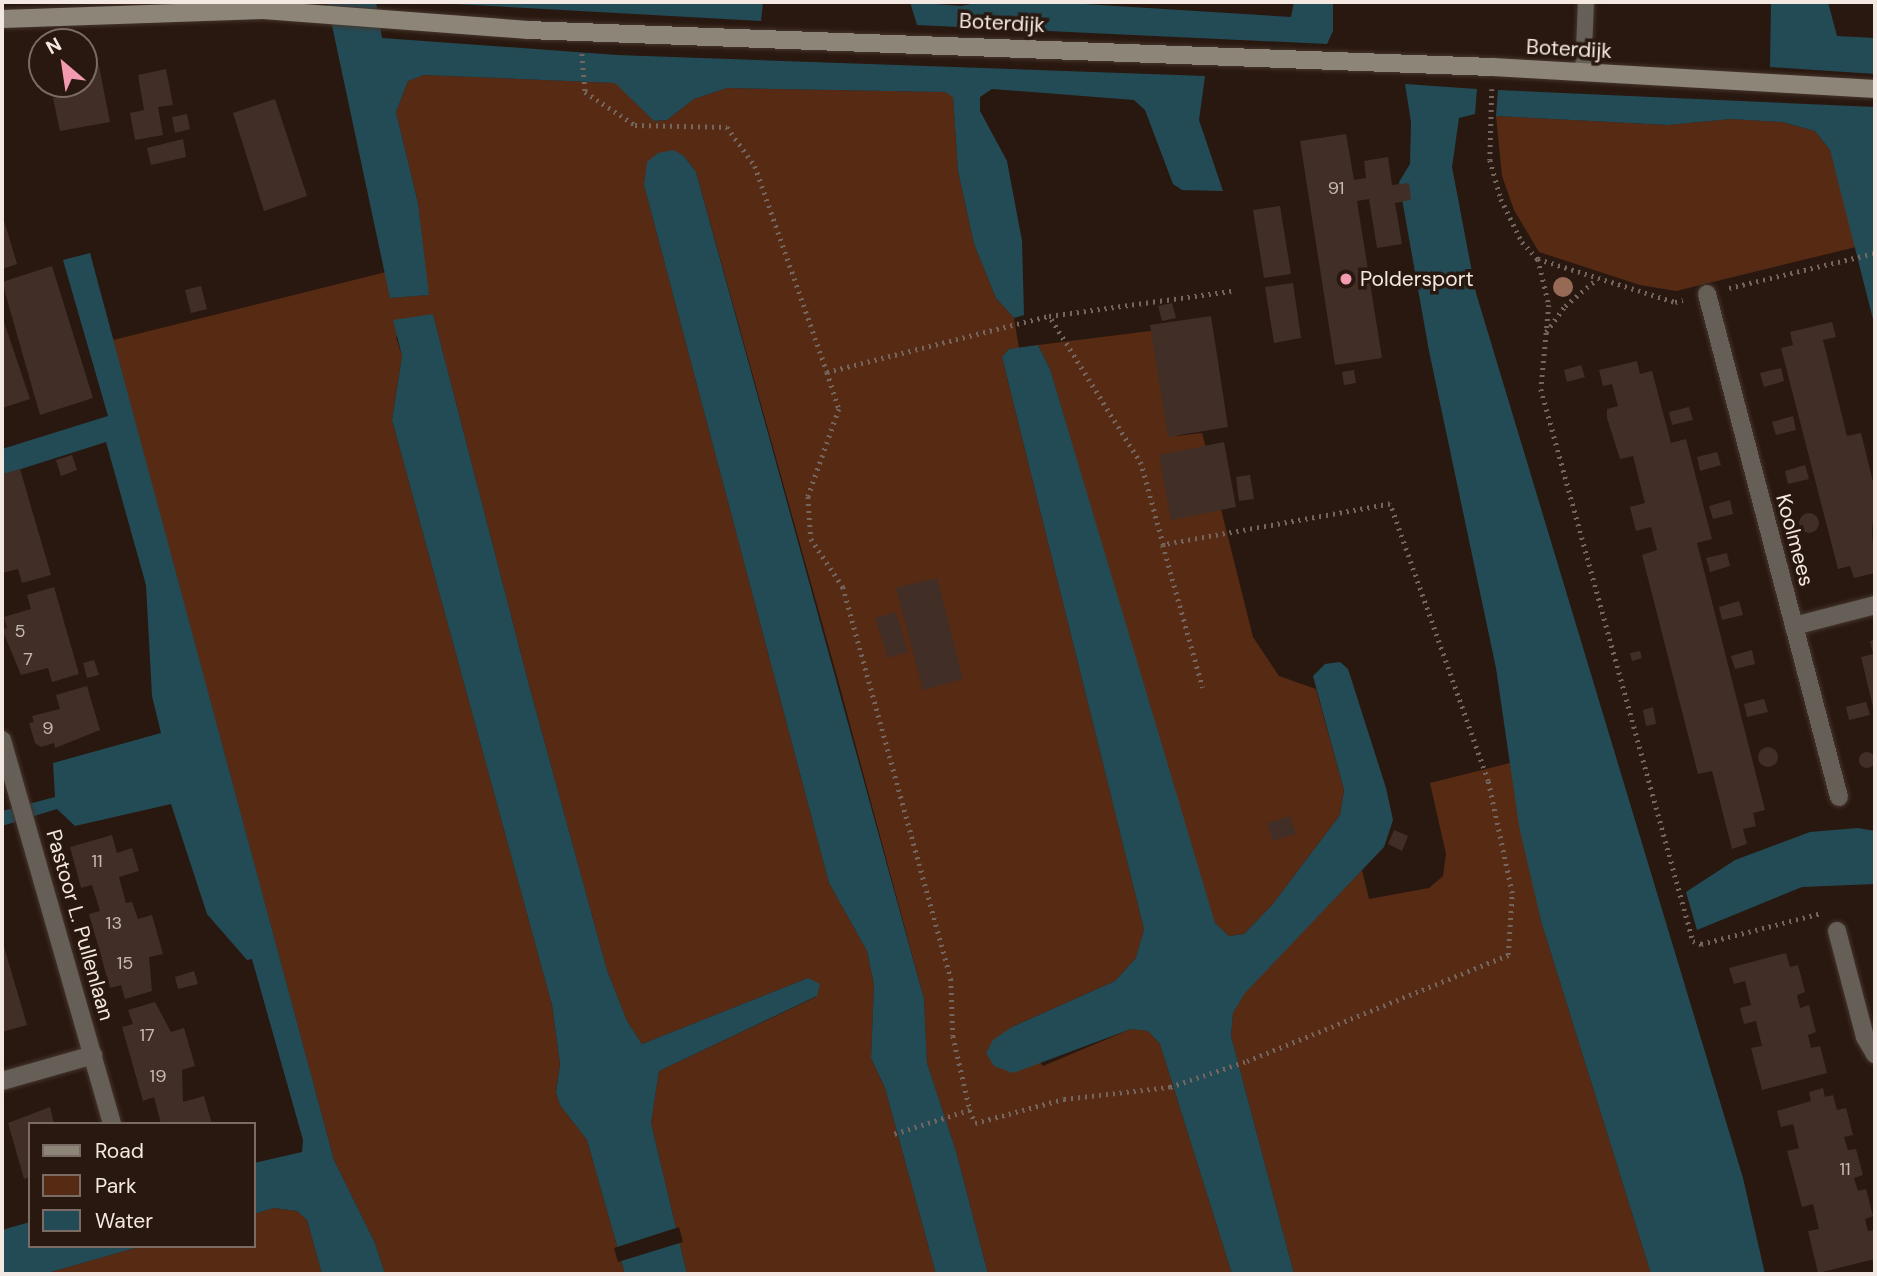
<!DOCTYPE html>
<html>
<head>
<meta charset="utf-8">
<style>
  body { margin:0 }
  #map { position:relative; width:1877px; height:1276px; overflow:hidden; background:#291810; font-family:"DM Sans",sans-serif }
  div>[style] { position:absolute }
  .green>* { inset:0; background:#572a13 }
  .water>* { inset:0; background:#234b56 }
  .pier>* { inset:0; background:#291810 }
  .building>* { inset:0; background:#412f27 }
  .round { border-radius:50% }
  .path>* { height:4.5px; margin-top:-2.25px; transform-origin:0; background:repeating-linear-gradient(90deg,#74655e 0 2px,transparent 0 7px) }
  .roads { filter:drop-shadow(0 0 2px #45352d) drop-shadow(0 0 2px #45352d) }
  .lane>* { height:16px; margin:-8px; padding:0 8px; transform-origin:8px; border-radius:8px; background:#655f58 }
  .street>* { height:18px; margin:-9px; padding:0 9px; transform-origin:9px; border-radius:9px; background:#655f58 }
  .secondary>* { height:18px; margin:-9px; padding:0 9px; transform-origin:9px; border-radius:9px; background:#8e8579 }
  .trees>* { width:20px; height:20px; margin:-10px; border-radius:50%; background:#976a55 }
  .dots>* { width:19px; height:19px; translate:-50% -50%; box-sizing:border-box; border:4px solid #291810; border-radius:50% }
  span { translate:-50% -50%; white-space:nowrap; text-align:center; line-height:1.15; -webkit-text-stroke:7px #291810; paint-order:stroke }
  .number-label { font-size:18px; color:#c7bab3 }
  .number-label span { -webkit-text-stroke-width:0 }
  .street-label { font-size:21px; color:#f4e8e2 }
  .poi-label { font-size:21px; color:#f4e8e2 }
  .left { translate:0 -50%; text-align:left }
  .frame { position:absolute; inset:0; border:4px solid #f4e8e2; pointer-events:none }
  .legend { position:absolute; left:28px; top:1122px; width:228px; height:126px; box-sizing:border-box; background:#291810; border:2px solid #7a6b64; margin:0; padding:9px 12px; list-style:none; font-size:21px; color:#f4e8e2 }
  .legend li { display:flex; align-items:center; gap:14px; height:35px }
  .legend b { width:35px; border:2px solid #7a6b64 }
  .north { position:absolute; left:28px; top:28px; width:70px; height:70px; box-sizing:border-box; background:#291810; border:2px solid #7a6b64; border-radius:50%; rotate:331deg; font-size:19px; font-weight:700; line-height:28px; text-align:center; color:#f4e8e2 }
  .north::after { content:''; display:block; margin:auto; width:24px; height:32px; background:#f29aaf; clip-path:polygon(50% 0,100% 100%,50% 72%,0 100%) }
</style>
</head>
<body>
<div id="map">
  <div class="green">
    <i style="clip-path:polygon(424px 75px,616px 83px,654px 121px,667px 120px,694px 99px,727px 88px,945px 92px,953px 96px,958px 171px,974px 244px,996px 298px,1014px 318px,1019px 348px,1009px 349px,1002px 357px,1144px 929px,1136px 958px,1115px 981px,1012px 1027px,1043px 1066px,1131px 1029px,1148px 1031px,1160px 1044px,1232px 1274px,988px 1274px,956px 1151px,927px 1063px,924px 999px,838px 680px,696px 172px,683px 155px,644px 185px,829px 883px,867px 951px,874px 985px,871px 1058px,885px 1088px,936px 1274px,687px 1274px,651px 1123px,659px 1071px,816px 997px,808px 978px,642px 1044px,627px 1021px,607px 970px,529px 685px,433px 314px,396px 337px,402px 356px,392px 420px,552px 1005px,560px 1064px,556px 1092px,560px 1105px,587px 1140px,625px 1274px,385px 1274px,375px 1243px,334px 1160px,113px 340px,386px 272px,390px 298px,428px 295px,418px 203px,396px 112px,408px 81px)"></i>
    <i style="clip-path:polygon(1496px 116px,1668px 125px,1731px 119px,1782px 122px,1815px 131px,1830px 150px,1856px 247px,1676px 291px,1640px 285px,1539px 252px,1514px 210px,1502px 176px)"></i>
    <i style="clip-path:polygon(1158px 330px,1177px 436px,1202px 433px,1253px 637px,1279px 676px,1316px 689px,1344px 790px,1340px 815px,1272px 905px,1244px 934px,1229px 936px,1215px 923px,1205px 898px,1050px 369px,1038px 345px)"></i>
    <i style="clip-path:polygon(1510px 763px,1541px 921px,1651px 1274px,1294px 1274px,1231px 1036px,1233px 1013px,1244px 993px,1362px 870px,1369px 899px,1429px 888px,1443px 876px,1446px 854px,1430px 783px)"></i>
    <i style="clip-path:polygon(274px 1208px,297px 1211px,307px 1220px,322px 1274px,44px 1274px,142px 1246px,254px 1246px,254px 1214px)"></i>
  </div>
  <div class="water">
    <i style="clip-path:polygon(327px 2px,376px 2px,382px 38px,617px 55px,1205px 76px,1199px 120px,1223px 191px,1182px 190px,1173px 184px,1145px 110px,1134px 100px,992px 89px,980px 97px,980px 111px,1007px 161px,1022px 241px,1024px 315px,1014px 318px,996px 298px,974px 244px,958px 171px,953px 97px,945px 92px,727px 88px,694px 99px,667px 120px,654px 121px,615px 83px,424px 75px,408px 81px,396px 112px,418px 203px,429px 295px,390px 298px)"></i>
    <i style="clip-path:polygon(420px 2px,763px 2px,761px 21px)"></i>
    <i style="clip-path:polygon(910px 2px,961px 6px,981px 2px,1052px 2px,1291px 17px,1294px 2px,1333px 2px,1333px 31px,1327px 44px,917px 25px)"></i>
    <i style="clip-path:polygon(1771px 2px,1828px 2px,1837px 36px,1875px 38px,1875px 74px,1770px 67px)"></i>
    <i style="clip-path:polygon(1405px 84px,1477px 89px,1475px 114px,1459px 118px,1452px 167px,1476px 293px,1743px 1178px,1765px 1274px,1651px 1274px,1541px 921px,1519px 826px,1496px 668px,1429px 351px,1399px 182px,1410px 164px,1411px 122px)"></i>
    <i style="clip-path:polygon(1498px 90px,1875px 107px,1875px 327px,1830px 150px,1815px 131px,1782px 122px,1731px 119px,1668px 125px,1496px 116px)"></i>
    <i style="clip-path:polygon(673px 150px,683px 155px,696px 172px,924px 999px,927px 1063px,956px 1151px,988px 1274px,936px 1274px,885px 1088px,871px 1058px,874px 985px,867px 951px,829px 883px,644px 185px,647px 162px,658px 153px)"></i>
    <i style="clip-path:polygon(90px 253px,334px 1160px,375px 1243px,385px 1274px,322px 1274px,307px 1220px,297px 1211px,274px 1208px,254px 1214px,254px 1163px,302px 1152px,303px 1140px,252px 959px,247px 960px,207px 914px,171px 804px,75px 826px,57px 809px,2px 826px,2px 811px,55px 797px,53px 763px,161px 733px,152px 696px,146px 585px,106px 442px,2px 475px,2px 449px,108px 416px,63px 260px)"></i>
    <i style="clip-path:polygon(433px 314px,529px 685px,607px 970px,627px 1021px,642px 1044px,808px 978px,820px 984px,817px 996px,659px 1071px,651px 1123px,687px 1274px,625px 1274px,587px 1140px,560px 1105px,556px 1092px,560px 1064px,552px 1005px,392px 420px,402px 356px,393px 320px)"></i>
    <i style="clip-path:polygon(1038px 345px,1050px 369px,1215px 923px,1229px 936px,1244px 934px,1272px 905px,1340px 815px,1344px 790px,1313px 676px,1325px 664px,1340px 662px,1348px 669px,1386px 788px,1393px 820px,1384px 847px,1245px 993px,1233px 1013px,1231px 1036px,1294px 1274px,1232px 1274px,1160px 1044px,1148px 1031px,1131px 1029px,1013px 1073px,994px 1066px,986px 1053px,993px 1040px,1012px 1027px,1115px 981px,1136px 958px,1144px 929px,1002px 357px,1009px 349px)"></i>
    <i style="clip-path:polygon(1858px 828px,1875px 831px,1875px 884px,1802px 887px,1697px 930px,1686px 892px,1735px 860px,1810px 832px)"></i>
    <i style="clip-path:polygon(30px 1222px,30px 1246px,142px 1246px,44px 1274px,2px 1274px,2px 1230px)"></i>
  </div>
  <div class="pier">
    <i style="clip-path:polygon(679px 1227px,683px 1242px,618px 1262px,614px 1248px)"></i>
  </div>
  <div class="building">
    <i style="clip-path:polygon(99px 66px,110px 122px,60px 131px,53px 98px,72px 95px,70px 84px,84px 84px,84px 69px)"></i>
    <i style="clip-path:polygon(166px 69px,173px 105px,158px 107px,163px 135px,135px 140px,130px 113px,144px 110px,138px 75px)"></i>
    <i style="clip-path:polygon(275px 99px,307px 196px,264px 211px,233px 113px)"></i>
    <i style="clip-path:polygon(187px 114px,190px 129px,175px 133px,172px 117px)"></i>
    <i style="clip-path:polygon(1346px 134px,1354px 180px,1366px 178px,1364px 161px,1388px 157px,1392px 185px,1409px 183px,1411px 200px,1395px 203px,1402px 244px,1377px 248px,1369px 199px,1357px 201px,1382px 358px,1335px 365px,1300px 141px)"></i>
    <i style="clip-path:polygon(183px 139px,186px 157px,151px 165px,147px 148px)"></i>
    <i style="clip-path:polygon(1280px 206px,1291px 274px,1264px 278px,1253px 210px)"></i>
    <i style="clip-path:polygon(2px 214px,17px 264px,2px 269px)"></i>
    <i style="clip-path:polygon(52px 266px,93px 398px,40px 415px,2px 282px)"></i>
    <i style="clip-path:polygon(1293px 283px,1301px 338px,1274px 343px,1265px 287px)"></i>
    <i style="clip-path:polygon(201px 286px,207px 309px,191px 313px,185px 290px)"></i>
    <i style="clip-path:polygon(1172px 303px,1176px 318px,1162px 321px,1158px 306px)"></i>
    <i style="clip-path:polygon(2px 316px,30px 399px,2px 408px)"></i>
    <i style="clip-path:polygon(1211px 316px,1228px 427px,1168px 437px,1150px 325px)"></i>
    <i style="clip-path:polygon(1832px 322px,1836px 337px,1823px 340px,1847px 436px,1861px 433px,1875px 490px,1872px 533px,1875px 573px,1854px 578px,1850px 566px,1838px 569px,1781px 348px,1793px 345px,1790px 332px)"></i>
    <i style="clip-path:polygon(1637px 361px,1640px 374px,1652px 371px,1671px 443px,1686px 439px,1712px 539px,1697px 543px,1765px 810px,1753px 813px,1756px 826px,1743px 829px,1747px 844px,1732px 849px,1712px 771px,1698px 774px,1642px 555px,1657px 550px,1651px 527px,1636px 531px,1630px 507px,1645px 503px,1633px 456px,1620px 459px,1607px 418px,1607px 409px,1618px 406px,1612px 384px,1603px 386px,1599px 370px)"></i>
    <i style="clip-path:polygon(1581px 365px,1585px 377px,1567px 382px,1564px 370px)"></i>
    <i style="clip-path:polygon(1781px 368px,1784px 381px,1764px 387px,1760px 373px)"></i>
    <i style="clip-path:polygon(1354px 370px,1356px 383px,1344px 385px,1342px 372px)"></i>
    <i style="clip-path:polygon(1689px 407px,1693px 420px,1672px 425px,1669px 412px)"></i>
    <i style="clip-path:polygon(1793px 416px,1796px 430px,1776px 435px,1772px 422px)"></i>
    <i style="clip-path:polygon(1224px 442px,1236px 507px,1171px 520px,1159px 455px)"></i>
    <i style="clip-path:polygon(1717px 452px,1721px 465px,1700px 471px,1697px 457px)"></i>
    <i style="clip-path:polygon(72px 455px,77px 470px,61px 476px,56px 460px)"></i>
    <i style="clip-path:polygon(1805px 465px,1809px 479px,1788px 484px,1785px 471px)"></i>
    <i style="clip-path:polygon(20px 469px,51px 575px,22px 583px,18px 569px,2px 573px,2px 474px)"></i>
    <i style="clip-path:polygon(1250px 475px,1254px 499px,1239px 501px,1236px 477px)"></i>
    <i style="clip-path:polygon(1730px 500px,1733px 514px,1713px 519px,1709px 506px)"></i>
    <i class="round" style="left:1799px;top:513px;width:20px;height:20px"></i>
    <i style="clip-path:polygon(1727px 553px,1730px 566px,1710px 572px,1706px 558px)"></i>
    <i style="clip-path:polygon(937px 578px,963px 679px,923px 690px,896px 588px)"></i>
    <i style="clip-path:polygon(54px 587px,79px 674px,52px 682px,48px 668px,21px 675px,2px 629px,7px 628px,4px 617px,31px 609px,27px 595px)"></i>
    <i style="clip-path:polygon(1739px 601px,1743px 615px,1722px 620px,1719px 607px)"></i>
    <i style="clip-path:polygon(896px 612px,908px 652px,888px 658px,875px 618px)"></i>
    <i style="clip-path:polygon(1875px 640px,1875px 710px,1874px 711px,1861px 657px,1873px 654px,1870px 641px)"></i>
    <i style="clip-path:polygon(1752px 650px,1755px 664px,1735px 669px,1731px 656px)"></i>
    <i style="clip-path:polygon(1640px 651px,1642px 658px,1632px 661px,1630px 653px)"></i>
    <i style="clip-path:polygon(94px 660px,99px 675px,87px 678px,83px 663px)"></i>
    <i style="clip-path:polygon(87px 686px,100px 730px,55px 748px,54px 743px,41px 747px,35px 743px,29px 723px,34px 722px,32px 716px,60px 709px,56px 695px)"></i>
    <i style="clip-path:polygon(1764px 699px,1768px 712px,1747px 717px,1744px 704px)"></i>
    <i style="clip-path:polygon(1866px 702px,1870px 715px,1849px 720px,1846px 707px)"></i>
    <i style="clip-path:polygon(1653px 707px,1656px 724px,1646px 726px,1643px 710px)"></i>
    <i class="round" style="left:1758px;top:747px;width:20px;height:20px"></i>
    <i class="round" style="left:1859px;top:752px;width:16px;height:16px"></i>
    <i style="clip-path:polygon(1290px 816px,1296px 834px,1273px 841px,1267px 823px)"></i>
    <i style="clip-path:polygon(1394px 830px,1408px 836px,1402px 851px,1388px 844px)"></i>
    <i style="clip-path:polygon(112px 835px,117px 853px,132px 848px,139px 871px,119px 877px,126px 903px,132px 902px,138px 919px,152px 915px,163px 954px,149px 957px,152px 991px,125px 999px,121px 985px,110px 988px,89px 914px,100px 911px,92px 885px,81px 888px,70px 847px)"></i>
    <i style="clip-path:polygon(2px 940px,27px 1025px,2px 1032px)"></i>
    <i style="clip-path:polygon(1786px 953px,1790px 967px,1798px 965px,1805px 992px,1797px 995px,1800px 1008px,1809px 1005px,1816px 1032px,1808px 1035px,1811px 1048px,1820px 1046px,1827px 1073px,1762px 1090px,1751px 1048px,1762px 1046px,1756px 1021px,1744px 1024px,1740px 1008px,1751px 1005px,1745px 981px,1734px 984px,1729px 968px)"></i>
    <i style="clip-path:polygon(194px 971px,198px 984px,178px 989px,175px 977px)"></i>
    <i style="clip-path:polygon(155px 1002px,171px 1032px,184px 1028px,195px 1066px,182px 1070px,183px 1102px,204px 1096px,212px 1124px,161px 1124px,154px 1097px,143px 1101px,122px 1027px,133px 1024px,128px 1010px)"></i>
    <i style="clip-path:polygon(1823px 1088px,1825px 1097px,1833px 1095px,1837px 1110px,1846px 1108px,1853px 1135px,1844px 1137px,1848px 1150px,1856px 1149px,1863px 1175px,1854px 1178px,1858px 1191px,1866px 1189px,1873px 1216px,1865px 1219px,1868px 1231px,1875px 1230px,1875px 1259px,1818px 1273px,1808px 1231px,1819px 1229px,1813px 1204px,1802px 1207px,1787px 1151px,1799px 1148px,1793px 1124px,1781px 1127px,1777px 1111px,1811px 1101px,1809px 1092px)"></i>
    <i style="clip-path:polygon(50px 1107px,54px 1124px,30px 1124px,30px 1177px,24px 1179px,8px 1123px)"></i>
  </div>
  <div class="path">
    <i style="left:582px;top:54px;width:38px;rotate:85deg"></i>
    <i style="left:585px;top:92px;width:60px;rotate:33.4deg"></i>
    <i style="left:635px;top:125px;width:92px;rotate:1.2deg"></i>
    <i style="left:727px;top:127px;width:48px;rotate:54.3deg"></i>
    <i style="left:755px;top:166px;width:218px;rotate:70.7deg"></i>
    <i style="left:827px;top:372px;width:229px;rotate:-14.2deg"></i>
    <i style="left:1492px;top:89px;width:71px;rotate:91.6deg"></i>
    <i style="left:1490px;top:160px;width:41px;rotate:74.2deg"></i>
    <i style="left:1501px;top:199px;width:48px;rotate:64deg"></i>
    <i style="left:1522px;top:242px;width:23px;rotate:47deg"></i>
    <i style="left:1538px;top:259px;width:144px;rotate:17.4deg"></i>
    <i style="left:1675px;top:302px;width:8px;rotate:-14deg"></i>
    <i style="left:1538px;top:259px;width:47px;rotate:76.6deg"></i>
    <i style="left:1549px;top:305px;width:84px;rotate:95.4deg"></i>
    <i style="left:1541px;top:389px;width:573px;rotate:74.6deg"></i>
    <i style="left:1693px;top:941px;width:9px;rotate:21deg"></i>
    <i style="left:1701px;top:944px;width:125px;rotate:-14.4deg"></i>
    <i style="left:1729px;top:288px;width:150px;rotate:-13.5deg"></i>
    <i style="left:1546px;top:332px;width:32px;rotate:-54deg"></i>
    <i style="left:1565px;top:306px;width:42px;rotate:-40.2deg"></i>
    <i style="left:827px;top:372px;width:39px;rotate:72deg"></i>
    <i style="left:839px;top:409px;width:93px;rotate:109.4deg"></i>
    <i style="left:808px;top:497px;width:42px;rotate:85.9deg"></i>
    <i style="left:811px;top:539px;width:58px;rotate:56.3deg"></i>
    <i style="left:843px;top:587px;width:407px;rotate:74.6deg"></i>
    <i style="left:951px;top:979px;width:57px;rotate:88deg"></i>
    <i style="left:953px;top:1036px;width:76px;rotate:77.1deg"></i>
    <i style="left:970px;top:1110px;width:82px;rotate:162.2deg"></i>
    <i style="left:1163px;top:545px;width:148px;rotate:74.4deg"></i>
    <i style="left:970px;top:1110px;width:14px;rotate:69deg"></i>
    <i style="left:975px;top:1123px;width:92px;rotate:-15.1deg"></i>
    <i style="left:1064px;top:1099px;width:107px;rotate:-6.5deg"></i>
    <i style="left:1170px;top:1087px;width:81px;rotate:-18.7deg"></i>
    <i style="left:1247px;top:1061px;width:282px;rotate:-22.1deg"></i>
    <i style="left:1508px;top:955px;width:62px;rotate:-86.3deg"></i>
    <i style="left:1512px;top:893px;width:115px;rotate:-102.1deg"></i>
    <i style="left:1488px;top:781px;width:294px;rotate:-109.5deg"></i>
    <i style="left:1390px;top:504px;width:231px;rotate:169.8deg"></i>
    <i style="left:1163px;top:545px;width:84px;rotate:-105.2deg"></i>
    <i style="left:1141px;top:464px;width:174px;rotate:-121.9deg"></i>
    <i style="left:1049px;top:316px;width:184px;rotate:-7.8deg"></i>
  </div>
  <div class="roads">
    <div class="lane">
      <i style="left:1583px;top:73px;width:71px;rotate:-87.6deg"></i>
    </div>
    <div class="street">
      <i style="left:1707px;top:294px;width:520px;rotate:75.3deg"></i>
      <i style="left:1794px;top:626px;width:84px;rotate:-14.5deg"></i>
      <i style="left:2px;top:740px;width:399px;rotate:74deg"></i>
      <i style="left:1837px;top:931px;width:110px;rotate:75.2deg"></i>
      <i style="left:1865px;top:1037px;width:20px;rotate:60deg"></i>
      <i style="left:2px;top:1081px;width:95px;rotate:-15.9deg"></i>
    </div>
    <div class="secondary">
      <i style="left:2px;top:19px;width:261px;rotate:-2deg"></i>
      <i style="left:263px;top:10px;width:266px;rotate:4.3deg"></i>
      <i style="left:528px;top:30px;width:966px;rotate:2.2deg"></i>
      <i style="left:1493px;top:67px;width:383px;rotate:3.3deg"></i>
    </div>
  </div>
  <div class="trees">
    <i style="left:1563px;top:287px"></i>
  </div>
  <div class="dots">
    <i style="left:1346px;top:279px;background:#f29aaf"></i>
  </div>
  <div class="number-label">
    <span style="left:1336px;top:188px">91</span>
    <span style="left:20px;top:631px">5</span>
    <span style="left:28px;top:659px">7</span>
    <span style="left:48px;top:728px">9</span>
    <span style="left:97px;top:861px">11</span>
    <span style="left:114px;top:923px">13</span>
    <span style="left:125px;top:963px">15</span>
    <span style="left:147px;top:1035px">17</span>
    <span style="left:158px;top:1076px">19</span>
    <span style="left:1845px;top:1169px">11</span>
  </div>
  <div class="street-label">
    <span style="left:1002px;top:23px;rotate:3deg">Boterdijk</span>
    <span style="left:1569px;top:49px;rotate:3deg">Boterdijk</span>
    <span style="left:1795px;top:540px;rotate:75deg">Koolmees</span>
    <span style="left:80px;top:925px;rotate:74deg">Pastoor L. Pullenlaan</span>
  </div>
  <div class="poi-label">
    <span class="left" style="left:1360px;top:279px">Poldersport</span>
  </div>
  <div class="frame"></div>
  <ul class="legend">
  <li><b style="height:9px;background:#8e8579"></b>Road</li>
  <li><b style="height:19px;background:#572a13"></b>Park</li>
  <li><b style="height:19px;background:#234b56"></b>Water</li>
  </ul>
  <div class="north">N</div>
</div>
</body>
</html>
